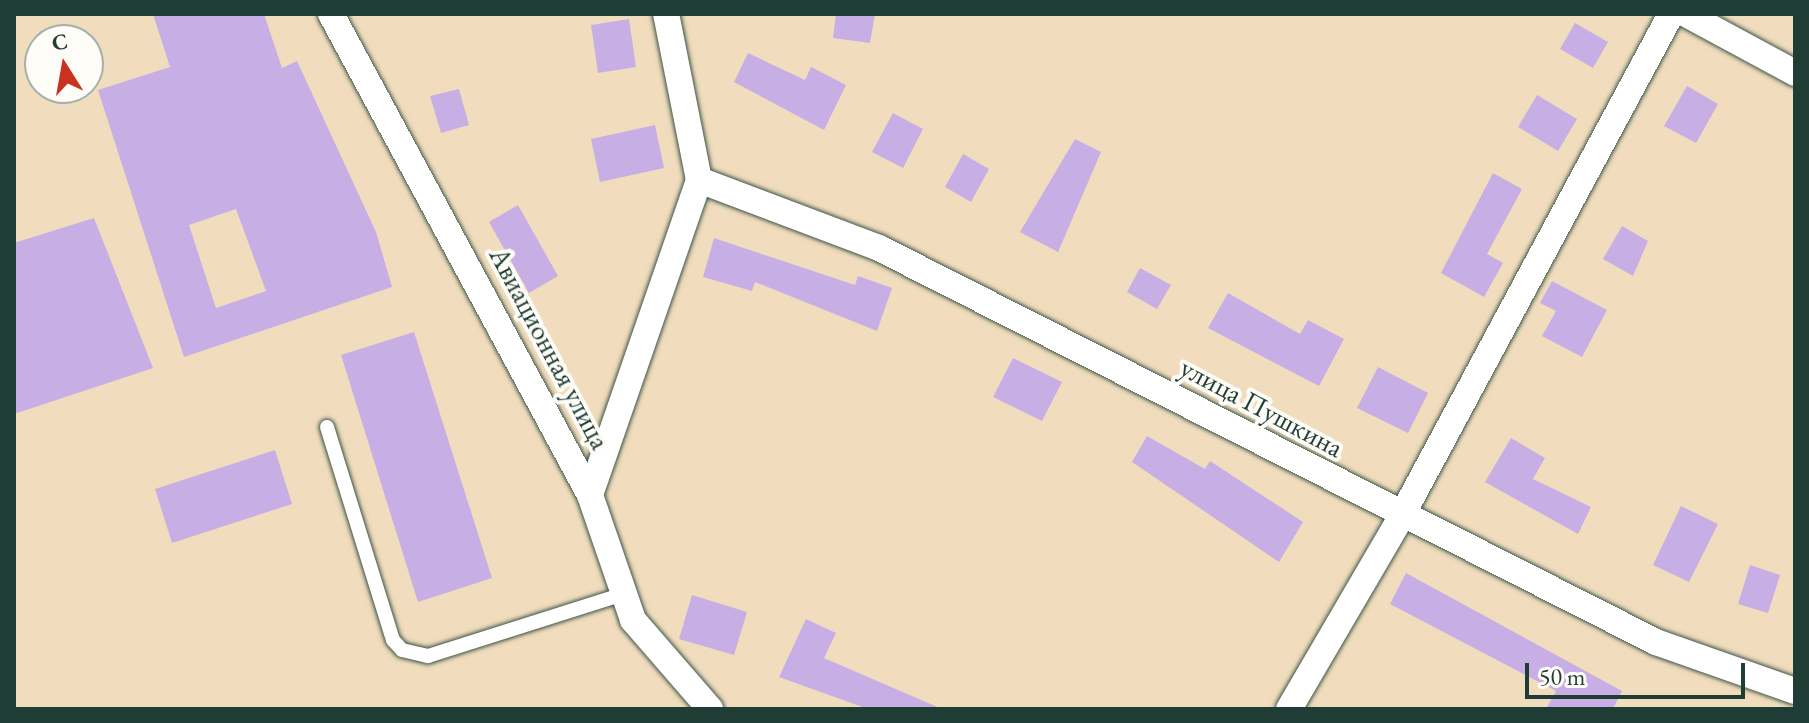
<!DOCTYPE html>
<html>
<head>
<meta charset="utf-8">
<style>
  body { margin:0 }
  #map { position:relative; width:1809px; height:723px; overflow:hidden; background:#f1ddbd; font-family:"EB Garamond",serif }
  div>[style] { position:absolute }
  .building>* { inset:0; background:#c7afe5 }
  .roads { filter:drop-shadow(0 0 2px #3e5549) drop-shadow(0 0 2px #3e5549) }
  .lane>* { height:14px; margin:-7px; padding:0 7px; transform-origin:7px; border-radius:7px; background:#fff }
  .street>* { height:26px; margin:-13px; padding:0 13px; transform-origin:13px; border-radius:13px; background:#fff }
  span { translate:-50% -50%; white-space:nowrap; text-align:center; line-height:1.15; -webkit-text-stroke:8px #fdfcf7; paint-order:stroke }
  .street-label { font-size:28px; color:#1f3d34 }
  .frame { position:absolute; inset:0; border:16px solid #1f3d34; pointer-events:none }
  .north { position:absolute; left:24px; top:24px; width:80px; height:80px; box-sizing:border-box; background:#fdfcf7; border:2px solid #a4b0a9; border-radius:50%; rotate:349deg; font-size:22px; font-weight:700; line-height:32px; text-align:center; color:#1f3d34 }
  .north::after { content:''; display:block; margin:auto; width:28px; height:36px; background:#c8321e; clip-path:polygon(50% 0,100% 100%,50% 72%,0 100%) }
  .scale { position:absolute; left:1525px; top:663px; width:220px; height:36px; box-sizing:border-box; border:4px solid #1f3d34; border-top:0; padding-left:10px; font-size:24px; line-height:28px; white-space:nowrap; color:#1f3d34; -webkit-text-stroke:6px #fdfcf7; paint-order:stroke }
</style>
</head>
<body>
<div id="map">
  <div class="building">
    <i style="clip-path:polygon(evenodd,153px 14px,264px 14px,282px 68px,297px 61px,376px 232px,392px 287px,184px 357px,98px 90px,170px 67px,153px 14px,236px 209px,266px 291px,216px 308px,189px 225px,236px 209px)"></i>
    <i style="clip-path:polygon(836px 14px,875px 14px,870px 43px,833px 38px)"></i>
    <i style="clip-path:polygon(629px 19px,636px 67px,598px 73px,591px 25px)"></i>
    <i style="clip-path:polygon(1575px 23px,1608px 42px,1593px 68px,1560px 49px)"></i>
    <i style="clip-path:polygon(748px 53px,805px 80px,811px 67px,846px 85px,824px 130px,734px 82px)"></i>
    <i style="clip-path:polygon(1687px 86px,1718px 104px,1696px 143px,1664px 126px)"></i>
    <i style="clip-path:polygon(459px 89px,469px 125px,441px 133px,430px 96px)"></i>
    <i style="clip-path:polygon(1537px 95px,1577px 119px,1558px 151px,1518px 127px)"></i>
    <i style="clip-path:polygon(893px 113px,923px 129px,903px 168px,872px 152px)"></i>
    <i style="clip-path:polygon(655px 125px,664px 168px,600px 182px,591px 139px)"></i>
    <i style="clip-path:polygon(1075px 139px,1101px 152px,1058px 252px,1020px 232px)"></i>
    <i style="clip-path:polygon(963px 154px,989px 169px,971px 202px,945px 187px)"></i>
    <i style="clip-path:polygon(1493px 173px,1522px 189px,1487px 254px,1503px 263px,1484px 297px,1441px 273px)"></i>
    <i style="clip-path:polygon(518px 205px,558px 276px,529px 293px,489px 222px)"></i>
    <i style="clip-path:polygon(94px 218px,153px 368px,14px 414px,14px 243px)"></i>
    <i style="clip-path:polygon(1622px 226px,1648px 241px,1633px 276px,1603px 259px)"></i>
    <i style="clip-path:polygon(714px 238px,855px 285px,858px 276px,892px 288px,877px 331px,755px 282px,752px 291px,703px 277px)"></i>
    <i style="clip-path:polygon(1140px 268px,1171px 285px,1157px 309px,1127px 292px)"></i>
    <i style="clip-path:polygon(1552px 281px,1607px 310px,1582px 357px,1542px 336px,1556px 311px,1540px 303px)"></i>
    <i style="clip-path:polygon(1228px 293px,1300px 334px,1308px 320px,1344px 339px,1319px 386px,1208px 328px)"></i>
    <i style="clip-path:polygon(414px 332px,492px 578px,418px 602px,341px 355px)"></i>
    <i style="clip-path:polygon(1013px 358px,1062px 382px,1042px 421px,993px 397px)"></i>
    <i style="clip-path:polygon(1378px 367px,1428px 393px,1408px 433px,1357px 408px)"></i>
    <i style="clip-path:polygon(1147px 436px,1205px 469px,1210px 461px,1303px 522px,1279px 562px,1132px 462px)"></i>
    <i style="clip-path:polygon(1511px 438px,1545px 458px,1533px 479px,1591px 507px,1578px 534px,1485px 482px)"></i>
    <i style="clip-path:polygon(275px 450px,292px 504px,172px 543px,155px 489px)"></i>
    <i style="clip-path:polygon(1681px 506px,1718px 524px,1689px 582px,1653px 565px)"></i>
    <i style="clip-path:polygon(1750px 565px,1780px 575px,1768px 613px,1738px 604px)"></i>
    <i style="clip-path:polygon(1406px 573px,1622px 691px,1613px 709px,1546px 709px,1556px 691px,1390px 604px)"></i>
    <i style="clip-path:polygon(692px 595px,747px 612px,734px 655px,679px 639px)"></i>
    <i style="clip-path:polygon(806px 619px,836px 633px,824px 658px,942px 709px,868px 709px,779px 677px)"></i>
  </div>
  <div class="roads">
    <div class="lane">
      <i style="left:327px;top:427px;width:223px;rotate:72.8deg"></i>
      <i style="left:393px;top:640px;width:13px;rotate:48deg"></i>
      <i style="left:402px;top:650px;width:27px;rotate:13deg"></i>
      <i style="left:428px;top:656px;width:206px;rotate:-17.6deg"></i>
    </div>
    <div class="street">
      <i style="left:331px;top:14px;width:546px;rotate:61.7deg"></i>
      <i style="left:590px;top:495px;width:132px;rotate:71deg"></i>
      <i style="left:633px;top:620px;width:118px;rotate:49.1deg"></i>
      <i style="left:1686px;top:14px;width:124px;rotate:28.4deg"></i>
      <i style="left:699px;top:180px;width:192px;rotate:20.7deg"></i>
      <i style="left:879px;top:248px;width:871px;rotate:26.89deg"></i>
      <i style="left:1656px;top:642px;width:147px;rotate:19.4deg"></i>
      <i style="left:590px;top:495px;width:333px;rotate:-70.9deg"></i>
      <i style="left:699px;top:180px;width:169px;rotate:-101.2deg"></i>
      <i style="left:1289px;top:709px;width:222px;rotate:-59.7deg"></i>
      <i style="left:1401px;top:517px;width:571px;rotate:-61.77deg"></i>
    </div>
  </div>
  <div class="street-label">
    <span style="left:550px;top:348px;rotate:62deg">Авиационная улица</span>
    <span style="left:1262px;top:407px;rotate:28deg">улица Пушкина</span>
  </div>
  <div class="frame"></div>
  <div class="north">С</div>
  <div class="scale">50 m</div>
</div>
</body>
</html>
